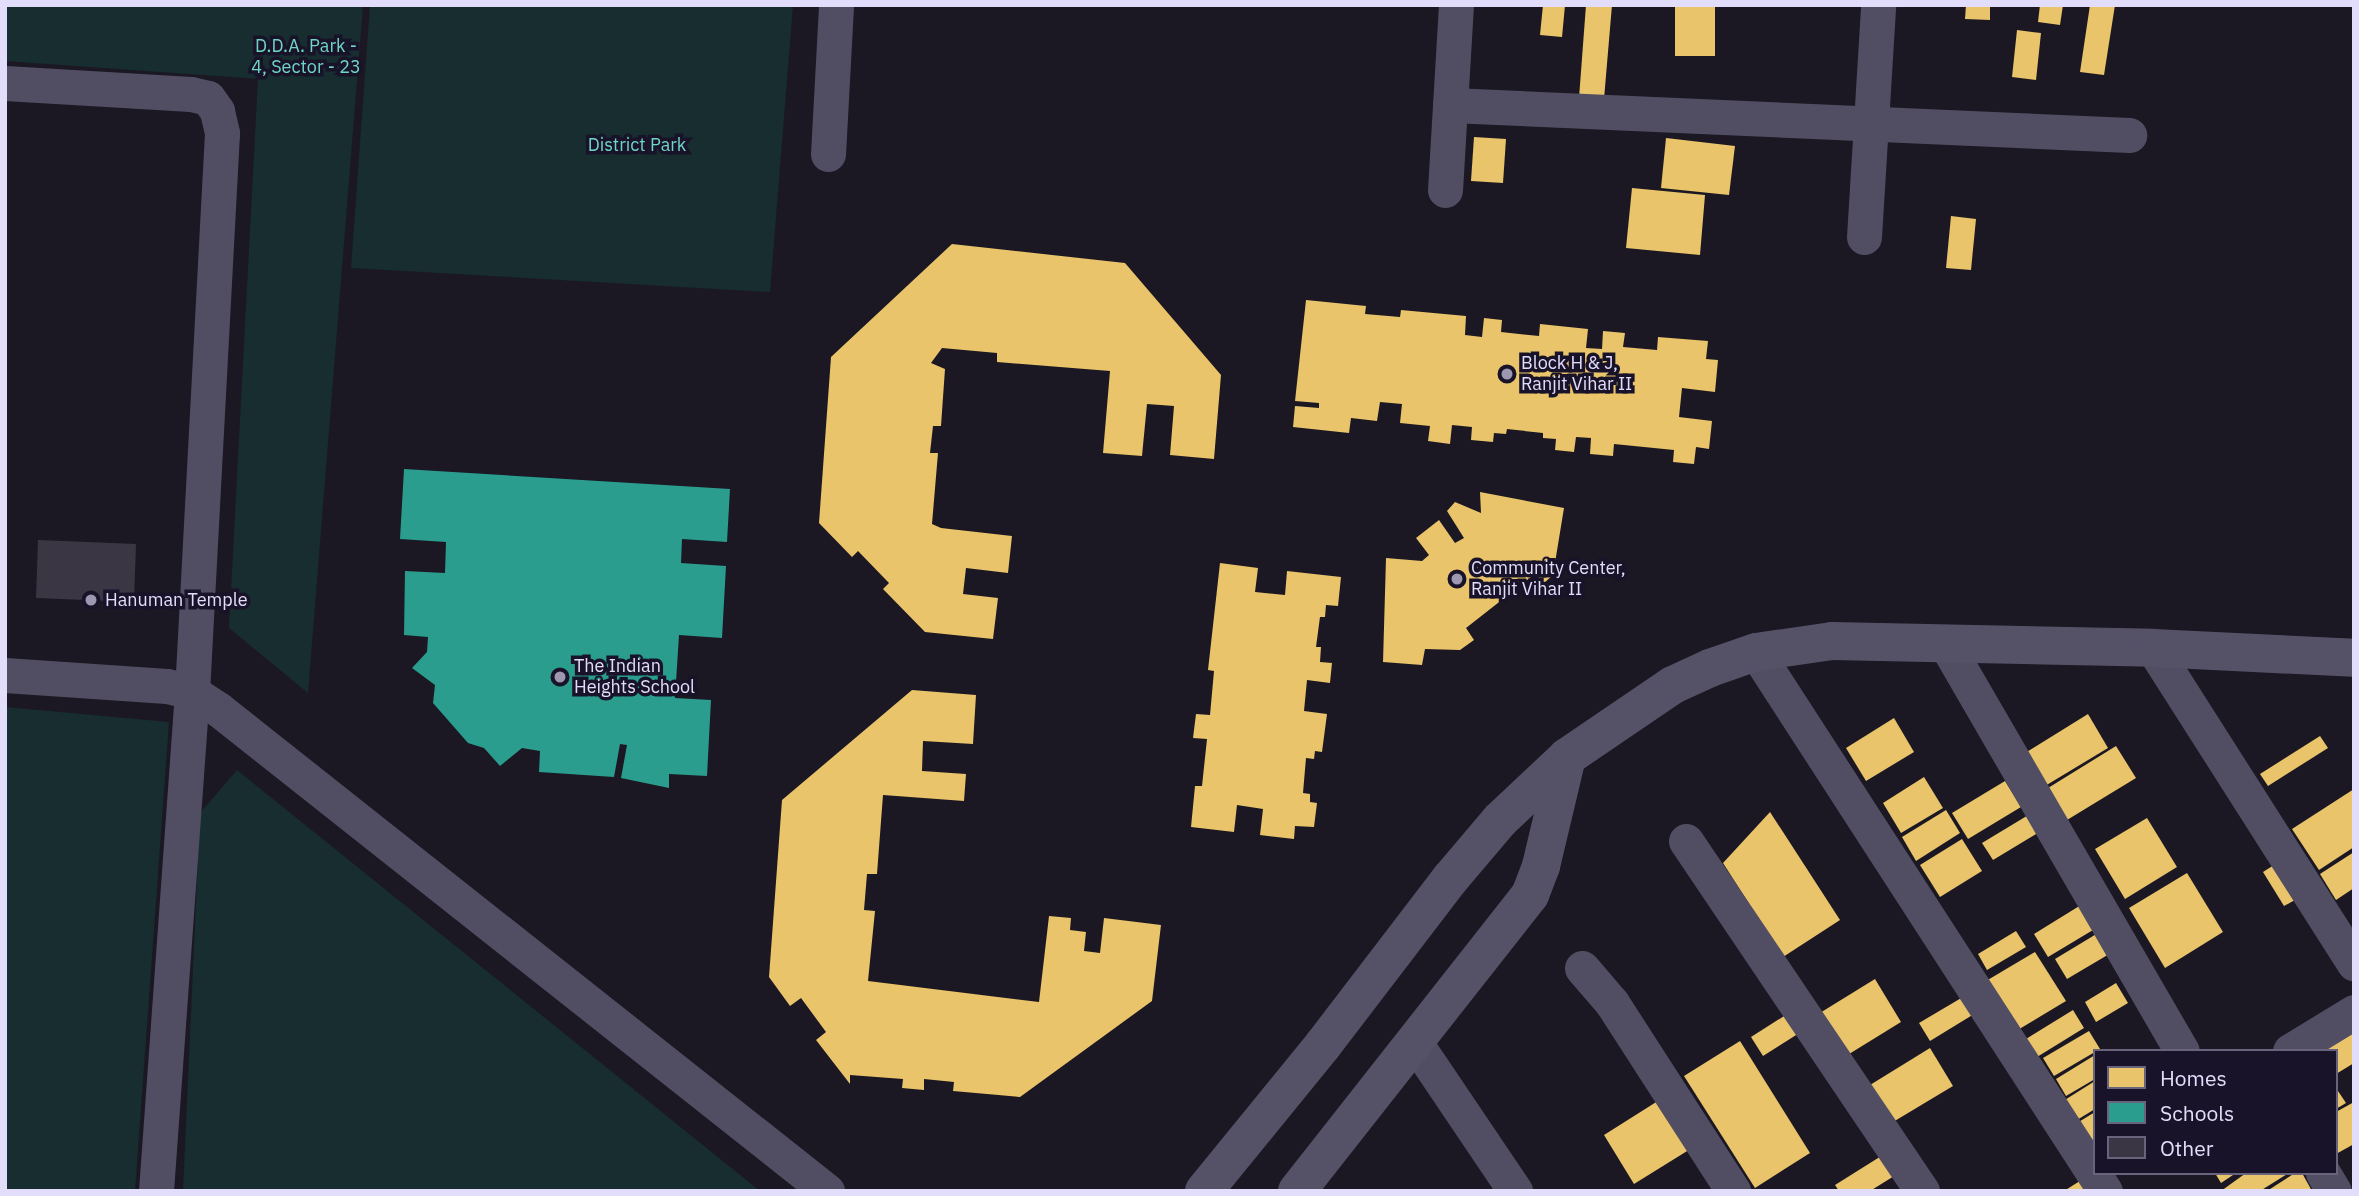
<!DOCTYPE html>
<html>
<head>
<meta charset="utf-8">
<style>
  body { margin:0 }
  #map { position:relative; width:2359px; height:1196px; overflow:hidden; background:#1b1823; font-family:"IBM Plex Sans",sans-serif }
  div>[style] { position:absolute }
  .green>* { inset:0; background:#172d30 }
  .homes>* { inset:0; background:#e9c46a }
  .schools>* { inset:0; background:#2a9d8f }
  .building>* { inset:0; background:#3a3644 }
  .street>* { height:35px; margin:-17.5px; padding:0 17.5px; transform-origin:17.5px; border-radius:17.5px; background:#514e63 }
  .secondary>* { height:38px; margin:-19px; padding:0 19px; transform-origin:19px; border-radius:19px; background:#555268 }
  .dots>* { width:19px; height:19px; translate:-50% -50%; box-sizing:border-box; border:4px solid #181328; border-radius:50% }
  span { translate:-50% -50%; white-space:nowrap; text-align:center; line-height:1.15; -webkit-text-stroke:7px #181328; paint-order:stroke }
  .park-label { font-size:18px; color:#6fd6c5 }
  .poi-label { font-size:18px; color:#e3ddfc }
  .left { translate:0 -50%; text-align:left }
  .frame { position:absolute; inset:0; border:7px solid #e3ddfc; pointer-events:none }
  .legend { position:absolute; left:2093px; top:1049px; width:245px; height:126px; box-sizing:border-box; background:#181328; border:2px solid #69647d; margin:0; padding:9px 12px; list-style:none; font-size:21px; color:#e3ddfc }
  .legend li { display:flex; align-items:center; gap:14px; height:35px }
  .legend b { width:35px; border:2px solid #69647d }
</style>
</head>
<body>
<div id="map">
  <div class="green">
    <i style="clip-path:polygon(5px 5px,363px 5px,308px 693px,229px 628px,258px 79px,5px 61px)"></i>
    <i style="clip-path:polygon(370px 5px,793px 5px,770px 292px,351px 268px)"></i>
    <i style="clip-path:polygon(5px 707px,169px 722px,135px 1191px,5px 1191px)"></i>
    <i style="clip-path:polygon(237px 770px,760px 1191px,183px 1191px,200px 813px)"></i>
  </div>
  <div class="homes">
    <i style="clip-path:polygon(1543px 5px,1565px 5px,1562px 37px,1540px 35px)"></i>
    <i style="clip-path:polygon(1586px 5px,1612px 5px,1604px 99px,1579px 98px)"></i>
    <i style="clip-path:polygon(1966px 5px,1990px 5px,1990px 20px,1965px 19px)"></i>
    <i style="clip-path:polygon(2040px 5px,2063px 5px,2060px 25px,2038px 22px)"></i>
    <i style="clip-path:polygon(2090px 5px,2115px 5px,2104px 75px,2080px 72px)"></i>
    <i style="clip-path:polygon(1675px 6px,1715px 7px,1715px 56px,1675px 56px)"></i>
    <i style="clip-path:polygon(2017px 30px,2041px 33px,2036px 80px,2012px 77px)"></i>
    <i style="clip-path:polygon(1474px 137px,1506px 139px,1503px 183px,1471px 181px)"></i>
    <i style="clip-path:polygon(1666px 138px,1735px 146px,1729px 195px,1661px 188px)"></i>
    <i style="clip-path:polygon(1632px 188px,1705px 195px,1700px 255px,1626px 248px)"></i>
    <i style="clip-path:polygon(1951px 216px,1976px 219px,1971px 270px,1946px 268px)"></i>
    <i style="clip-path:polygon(952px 244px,1125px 263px,1221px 375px,1214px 459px,1170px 455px,1174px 406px,1147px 404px,1142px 456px,1103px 453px,1110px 371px,997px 362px,997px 353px,942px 348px,931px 363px,945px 369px,941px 426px,933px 426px,930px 453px,938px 453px,932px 524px,941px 528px,1012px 536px,1008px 573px,966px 568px,963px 594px,998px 598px,993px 639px,925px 632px,883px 589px,889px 583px,858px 551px,852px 557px,819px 523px,831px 357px)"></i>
    <i style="clip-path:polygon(1306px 300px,1366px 306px,1365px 314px,1400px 317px,1401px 310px,1466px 316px,1465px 335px,1482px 337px,1484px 318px,1502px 320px,1501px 332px,1539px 336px,1540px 324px,1588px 329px,1586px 348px,1602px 349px,1603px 331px,1625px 333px,1623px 347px,1657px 350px,1658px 337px,1708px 341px,1706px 359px,1718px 360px,1715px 392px,1682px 388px,1679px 417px,1712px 421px,1709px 449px,1696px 447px,1694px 464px,1673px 462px,1674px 450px,1614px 444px,1613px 456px,1590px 454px,1591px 438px,1576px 437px,1574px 452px,1555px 450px,1556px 439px,1543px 438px,1543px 433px,1507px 429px,1506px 434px,1494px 433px,1493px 442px,1471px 440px,1472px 427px,1452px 425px,1450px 444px,1428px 441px,1430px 426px,1400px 423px,1402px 404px,1380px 402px,1377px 421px,1351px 418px,1349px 433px,1293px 427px,1295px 406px,1319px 408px,1319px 403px,1295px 401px)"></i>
    <i style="clip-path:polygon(1480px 492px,1564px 508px,1553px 575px,1544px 583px,1535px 574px,1466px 628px,1474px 640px,1460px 650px,1425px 649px,1422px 665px,1383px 662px,1386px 558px,1422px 561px,1429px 555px,1416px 538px,1439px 520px,1455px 543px,1464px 538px,1447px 511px,1455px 502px,1481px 513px)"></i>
    <i style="clip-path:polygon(1220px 563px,1258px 568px,1255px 592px,1285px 595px,1287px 571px,1341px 577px,1338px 606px,1326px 605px,1325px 617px,1320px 617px,1316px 647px,1321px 647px,1320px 662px,1332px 663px,1330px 683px,1307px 680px,1304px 711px,1327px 714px,1322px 752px,1315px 751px,1314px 759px,1306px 758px,1303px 793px,1310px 794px,1310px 802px,1317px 803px,1314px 827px,1295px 826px,1294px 839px,1260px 835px,1263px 809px,1237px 805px,1234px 832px,1191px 827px,1195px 786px,1202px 786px,1207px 739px,1193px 738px,1196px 714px,1210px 715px,1214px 671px,1208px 670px)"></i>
    <i style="clip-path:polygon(912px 690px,976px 695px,973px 744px,923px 741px,922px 771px,966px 774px,964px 801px,883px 795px,877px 874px,867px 874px,864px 910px,875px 911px,868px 981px,1039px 1002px,1049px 916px,1071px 918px,1070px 930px,1086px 932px,1084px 951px,1100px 953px,1104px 918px,1161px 925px,1152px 1001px,1020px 1097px,953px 1091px,954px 1082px,924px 1079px,924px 1090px,902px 1088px,903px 1079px,850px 1075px,850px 1084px,816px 1040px,826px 1032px,801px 998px,790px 1006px,769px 977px,782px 800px)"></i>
    <i style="clip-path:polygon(2088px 714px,2108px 748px,2045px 786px,2025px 753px)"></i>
    <i style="clip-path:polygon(1894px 718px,1914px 752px,1866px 781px,1846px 748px)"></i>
    <i style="clip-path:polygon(2320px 736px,2328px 748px,2268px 786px,2260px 774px)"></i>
    <i style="clip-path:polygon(2116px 746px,2136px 778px,2067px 820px,2048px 788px)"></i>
    <i style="clip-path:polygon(1924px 777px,1943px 808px,1901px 833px,1883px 803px)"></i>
    <i style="clip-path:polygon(2005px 781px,2021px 807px,1968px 839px,1952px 813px)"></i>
    <i style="clip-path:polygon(2354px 789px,2354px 847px,2319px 870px,2292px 829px)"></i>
    <i style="clip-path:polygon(1946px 810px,1960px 833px,1916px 861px,1902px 837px)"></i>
    <i style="clip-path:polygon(1770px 812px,1840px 920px,1783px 957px,1723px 863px)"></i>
    <i style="clip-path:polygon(2030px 814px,2041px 831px,1993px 860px,1982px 843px)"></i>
    <i style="clip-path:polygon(2147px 818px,2177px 867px,2125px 899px,2095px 849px)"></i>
    <i style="clip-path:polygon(1962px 839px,1982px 871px,1940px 897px,1920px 865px)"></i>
    <i style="clip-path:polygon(2354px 852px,2354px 888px,2336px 900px,2320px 874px)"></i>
    <i style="clip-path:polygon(2274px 865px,2295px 900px,2284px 906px,2263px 872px)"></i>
    <i style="clip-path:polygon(2187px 873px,2223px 932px,2165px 968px,2129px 908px)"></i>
    <i style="clip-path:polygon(2089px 900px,2103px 924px,2048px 957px,2034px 934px)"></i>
    <i style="clip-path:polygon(2103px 930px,2116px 950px,2067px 979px,2055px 959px)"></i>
    <i style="clip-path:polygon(2016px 931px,2026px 947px,1987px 970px,1978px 954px)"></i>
    <i style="clip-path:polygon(2035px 952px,2066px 1001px,2016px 1031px,1986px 981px)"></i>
    <i style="clip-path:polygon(1875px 979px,1901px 1022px,1841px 1059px,1815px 1016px)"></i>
    <i style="clip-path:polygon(2116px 983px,2128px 1003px,2096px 1022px,2085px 1002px)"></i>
    <i style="clip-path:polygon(1968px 994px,1979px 1011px,1930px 1041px,1919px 1023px)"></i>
    <i style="clip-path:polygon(2073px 1010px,2084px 1028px,2037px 1057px,2026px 1039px)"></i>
    <i style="clip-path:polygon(1792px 1011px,1804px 1030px,1763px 1056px,1751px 1037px)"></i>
    <i style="clip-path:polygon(2347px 1025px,2354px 1037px,2354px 1063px,2336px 1074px,2336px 1051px,2304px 1051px)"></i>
    <i style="clip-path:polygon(2089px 1031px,2100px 1049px,2054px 1076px,2043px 1058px)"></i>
    <i style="clip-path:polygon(1740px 1041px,1810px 1153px,1755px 1188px,1684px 1076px)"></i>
    <i style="clip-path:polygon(1930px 1048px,1953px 1086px,1893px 1122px,1870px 1085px)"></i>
    <i style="clip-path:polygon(2095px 1055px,2095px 1079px,2066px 1096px,2056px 1079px)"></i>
    <i style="clip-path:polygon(2095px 1081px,2095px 1109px,2072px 1123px,2060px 1103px)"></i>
    <i style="clip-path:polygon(2336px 1088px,2346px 1103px,2336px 1109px)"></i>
    <i style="clip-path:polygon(1661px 1099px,1692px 1148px,1634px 1184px,1604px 1135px)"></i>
    <i style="clip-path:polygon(2354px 1102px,2354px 1144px,2336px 1154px,2336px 1112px)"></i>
    <i style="clip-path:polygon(2095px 1112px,2095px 1145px,2077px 1123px)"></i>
    <i style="clip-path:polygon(1886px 1153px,1899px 1173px,1870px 1191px,1839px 1191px,1835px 1185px)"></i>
    <i style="clip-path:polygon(2215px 1173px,2236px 1173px,2221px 1183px)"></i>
    <i style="clip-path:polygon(2246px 1173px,2289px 1173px,2260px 1191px,2221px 1191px)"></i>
    <i style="clip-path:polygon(2295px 1173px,2302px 1173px,2312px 1191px,2267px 1191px)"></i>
    <i style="clip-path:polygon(2091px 1174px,2101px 1191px,2064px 1191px)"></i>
  </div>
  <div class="schools">
    <i style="clip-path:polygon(404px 469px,730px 489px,727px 542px,682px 539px,681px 563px,726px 566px,722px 638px,679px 635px,675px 698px,711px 700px,707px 776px,669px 774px,669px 788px,621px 778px,627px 745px,620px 744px,614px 777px,539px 772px,540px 751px,522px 748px,500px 766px,484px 748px,468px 743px,433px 703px,435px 685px,412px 668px,427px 652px,428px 637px,404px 635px,405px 571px,445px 573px,446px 542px,400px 539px)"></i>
  </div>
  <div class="building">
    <i style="clip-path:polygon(38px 540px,136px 544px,134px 602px,36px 598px)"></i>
  </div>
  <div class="street">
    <i style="left:5px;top:83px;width:186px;rotate:3.4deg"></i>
    <i style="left:191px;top:94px;width:17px;rotate:13deg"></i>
    <i style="left:208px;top:98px;width:16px;rotate:55deg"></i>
    <i style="left:217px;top:111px;width:23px;rotate:77deg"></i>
    <i style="left:222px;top:133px;width:560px;rotate:93.07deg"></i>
    <i style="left:192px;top:692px;width:500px;rotate:94.13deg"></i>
    <i style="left:1450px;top:105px;width:680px;rotate:2.53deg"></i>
    <i style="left:828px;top:154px;width:149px;rotate:-86.9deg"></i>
    <i style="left:1445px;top:190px;width:185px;rotate:-86.6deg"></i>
    <i style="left:1864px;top:237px;width:232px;rotate:-86.5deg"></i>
    <i style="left:1947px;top:646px;width:468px;rotate:59.9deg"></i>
    <i style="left:2153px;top:648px;width:374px;rotate:57.5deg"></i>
    <i style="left:1756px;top:652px;width:642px;rotate:57.08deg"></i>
    <i style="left:5px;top:675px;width:162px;rotate:3.9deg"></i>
    <i style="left:167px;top:686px;width:26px;rotate:13deg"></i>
    <i style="left:192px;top:692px;width:31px;rotate:33deg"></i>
    <i style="left:218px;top:709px;width:777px;rotate:38.36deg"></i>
    <i style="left:1686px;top:841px;width:422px;rotate:56deg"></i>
    <i style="left:1582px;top:968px;width:46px;rotate:49.4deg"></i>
    <i style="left:1612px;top:1003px;width:224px;rotate:57.2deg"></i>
    <i style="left:1414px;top:1041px;width:181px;rotate:56deg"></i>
    <i style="left:2290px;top:1051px;width:75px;rotate:-31.4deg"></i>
    <i style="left:2323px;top:1173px;width:21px;rotate:59deg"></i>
  </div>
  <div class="secondary">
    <i style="left:1204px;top:1191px;width:188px;rotate:-50.8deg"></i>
    <i style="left:1323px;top:1045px;width:209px;rotate:-52.6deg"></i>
    <i style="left:1450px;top:879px;width:77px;rotate:-49.7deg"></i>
    <i style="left:1500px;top:820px;width:92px;rotate:-43.2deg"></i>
    <i style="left:1567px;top:757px;width:128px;rotate:-34.2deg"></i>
    <i style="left:1673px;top:685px;width:41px;rotate:-24.7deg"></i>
    <i style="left:1710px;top:668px;width:49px;rotate:-19.2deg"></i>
    <i style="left:1756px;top:652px;width:77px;rotate:-8.2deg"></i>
    <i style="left:1832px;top:641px;width:321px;rotate:1.2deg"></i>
    <i style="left:2153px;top:648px;width:201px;rotate:2.8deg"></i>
    <i style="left:1297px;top:1191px;width:377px;rotate:-51.8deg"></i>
    <i style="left:1530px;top:895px;width:31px;rotate:-69deg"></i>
    <i style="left:1541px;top:866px;width:112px;rotate:-76.6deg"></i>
  </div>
  <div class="dots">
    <i style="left:1507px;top:374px;background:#9d98b0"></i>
    <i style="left:1457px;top:579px;background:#9d98b0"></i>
    <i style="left:91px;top:600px;background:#9d98b0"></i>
    <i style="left:560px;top:677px;background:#9d98b0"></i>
  </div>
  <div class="park-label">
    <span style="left:306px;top:57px">D.D.A. Park -<br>4, Sector - 23</span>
    <span style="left:637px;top:145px">District Park</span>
  </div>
  <div class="poi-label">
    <span class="left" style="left:1521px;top:374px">Block H &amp; J,<br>Ranjit Vihar II</span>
    <span class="left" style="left:1471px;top:579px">Community Center,<br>Ranjit Vihar II</span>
    <span class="left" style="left:105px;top:600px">Hanuman Temple</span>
    <span class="left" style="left:574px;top:677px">The Indian<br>Heights School</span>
  </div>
  <div class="frame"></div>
  <ul class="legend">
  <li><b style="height:19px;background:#e9c46a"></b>Homes</li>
  <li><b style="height:19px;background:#2a9d8f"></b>Schools</li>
  <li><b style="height:19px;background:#3a3644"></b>Other</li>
  </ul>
</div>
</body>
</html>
